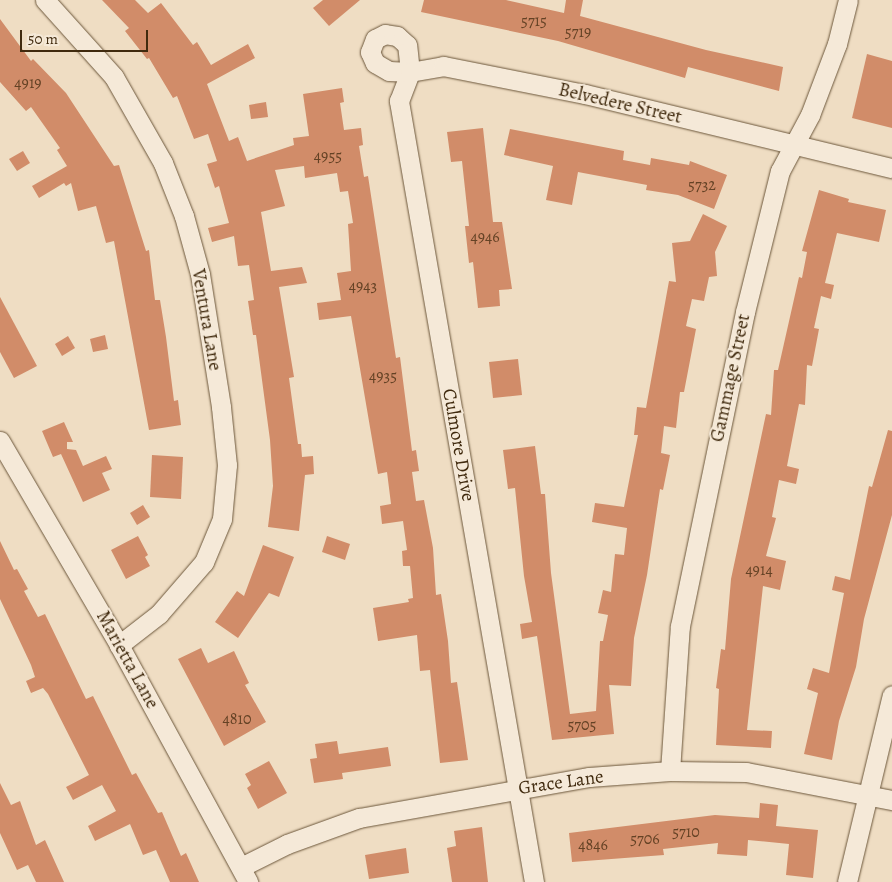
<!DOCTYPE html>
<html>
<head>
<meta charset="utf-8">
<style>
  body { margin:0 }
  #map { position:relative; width:892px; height:882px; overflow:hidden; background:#efddc3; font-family:Alegreya,serif }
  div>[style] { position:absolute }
  .building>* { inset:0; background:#d18c69 }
  .roads { filter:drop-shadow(0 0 1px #6c573b) drop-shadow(0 0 1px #6c573b) }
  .minor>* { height:19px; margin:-9.5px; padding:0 9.5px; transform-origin:9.5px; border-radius:9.5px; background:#f5e9d8 }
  span { translate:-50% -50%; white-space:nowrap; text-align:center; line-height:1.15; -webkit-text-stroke:4px #f5e9d8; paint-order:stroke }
  .number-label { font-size:16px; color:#644225 }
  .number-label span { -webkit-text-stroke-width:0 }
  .street-label { font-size:19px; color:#402a0e }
  .scale { position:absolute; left:20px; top:30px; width:128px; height:22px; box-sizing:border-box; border:2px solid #402a0e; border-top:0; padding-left:6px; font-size:15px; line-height:18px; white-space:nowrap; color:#402a0e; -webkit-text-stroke:4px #f5e9d8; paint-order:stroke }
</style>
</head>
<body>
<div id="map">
  <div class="building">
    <i style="clip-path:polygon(102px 0,135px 0,148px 13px,161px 3px,193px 45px,197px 42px,211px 65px,248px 44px,255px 58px,207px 84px,229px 141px,238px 137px,247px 161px,294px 145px,293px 138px,309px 136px,303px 94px,342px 88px,344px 102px,340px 103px,344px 130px,361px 128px,363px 145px,359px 146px,364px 177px,368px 176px,396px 358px,400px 357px,412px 451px,416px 450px,419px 471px,412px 472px,416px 501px,424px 500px,433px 548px,436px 595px,441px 594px,448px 641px,451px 683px,457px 682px,468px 760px,440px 763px,430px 670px,420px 671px,417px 635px,378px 641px,373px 608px,409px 602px,408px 599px,413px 598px,410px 566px,403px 566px,402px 551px,407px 550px,403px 521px,382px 524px,380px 506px,391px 504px,387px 472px,378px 474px,351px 316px,319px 320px,317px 303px,341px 300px,337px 273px,351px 271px,348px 224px,353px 223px,348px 191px,340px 192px,337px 173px,305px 178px,304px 166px,275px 170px,285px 206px,261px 212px,271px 271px,302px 267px,307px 283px,279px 287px,294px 377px,289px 378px,298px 444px,301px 444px,302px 457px,313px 456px,314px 474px,305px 475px,299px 531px,268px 527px,273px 486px,270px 440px,256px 335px,253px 335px,248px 301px,254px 300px,249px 265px,238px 266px,234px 236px,212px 242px,208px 228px,229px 223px,219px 186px,215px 188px,207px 164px,217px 161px,208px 134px,194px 139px,177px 96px,173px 98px,149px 58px,147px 59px,125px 31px,129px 28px)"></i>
    <i style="clip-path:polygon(323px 0,360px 0,329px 26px,313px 8px)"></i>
    <i style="clip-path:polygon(424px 0,506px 0,564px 13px,566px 0,583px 0,580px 16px,706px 50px,783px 67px,779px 91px,688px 67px,685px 78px,558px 41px,421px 12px)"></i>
    <i style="clip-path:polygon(0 19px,31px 61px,33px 59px,66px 93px,114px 166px,119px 165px,146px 251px,149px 250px,155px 300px,160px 300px,166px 337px,174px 401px,178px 400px,181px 425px,149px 430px,114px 241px,106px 243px,96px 206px,78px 211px,71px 183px,66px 186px,64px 183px,39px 198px,32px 186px,67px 166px,57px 150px,60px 148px,31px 107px,26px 111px,0 82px)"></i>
    <i style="clip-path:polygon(867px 54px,892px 61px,892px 128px,852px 118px)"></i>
    <i style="clip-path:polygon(266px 102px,268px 117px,251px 119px,249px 105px)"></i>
    <i style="clip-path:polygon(483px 128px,493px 222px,502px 222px,512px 289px,499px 290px,500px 306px,478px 308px,473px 262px,469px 263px,465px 226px,469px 226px,462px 161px,451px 162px,447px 132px)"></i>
    <i style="clip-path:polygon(510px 129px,624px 151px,623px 160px,650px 165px,651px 158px,689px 165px,690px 161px,727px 175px,714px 209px,678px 195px,646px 190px,647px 185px,578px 172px,572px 205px,546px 200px,553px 166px,504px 155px)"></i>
    <i style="clip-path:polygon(23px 151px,30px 163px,17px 171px,9px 159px)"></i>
    <i style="clip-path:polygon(819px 190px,849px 199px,848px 202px,886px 210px,879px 242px,837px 233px,825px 283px,834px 285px,831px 299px,821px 296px,814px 328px,819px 329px,812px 366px,807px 365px,805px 405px,799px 404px,787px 466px,799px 469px,796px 484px,779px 480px,772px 517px,776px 518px,766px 556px,786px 561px,780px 590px,763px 586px,747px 730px,772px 731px,771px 748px,716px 745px,719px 689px,716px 688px,721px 649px,725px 650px,731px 579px,766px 414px,771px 415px,774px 370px,778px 370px,799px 277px,802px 278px,807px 252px,802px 251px)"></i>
    <i style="clip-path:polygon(703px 214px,727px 226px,715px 252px,717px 276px,709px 277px,704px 301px,692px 299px,686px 326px,696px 329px,684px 392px,680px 392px,676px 428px,664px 426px,661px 453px,670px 455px,663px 490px,660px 489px,647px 575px,634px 638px,631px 686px,609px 685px,614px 734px,552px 740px,537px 636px,522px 639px,520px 624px,532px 622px,524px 576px,515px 488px,508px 489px,503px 450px,535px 446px,541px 494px,545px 494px,551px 573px,570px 714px,596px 711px,600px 641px,603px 641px,608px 615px,598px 613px,603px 590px,611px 592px,615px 554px,624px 555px,627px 528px,592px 522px,595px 503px,624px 507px,638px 435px,634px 435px,637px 407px,646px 408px,669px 281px,676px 282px,672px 243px,690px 241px)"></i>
    <i style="clip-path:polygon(0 297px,37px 366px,14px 378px,0 352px)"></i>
    <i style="clip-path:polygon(105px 335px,108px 349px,93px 352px,90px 339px)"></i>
    <i style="clip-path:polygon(68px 336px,75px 348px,62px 356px,55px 344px)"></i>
    <i style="clip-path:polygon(518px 359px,522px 395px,493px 398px,489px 362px)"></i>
    <i style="clip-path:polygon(64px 422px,73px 442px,67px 442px,67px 449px,76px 450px,83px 466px,106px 456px,112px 469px,102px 473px,110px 490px,83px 502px,61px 454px,53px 457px,42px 431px)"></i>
    <i style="clip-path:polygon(888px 430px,892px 431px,892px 515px,864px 619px,856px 667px,839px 721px,832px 760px,804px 754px,818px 693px,807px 689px,813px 668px,829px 673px,844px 593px,832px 590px,835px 576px,850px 580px,869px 486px,872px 487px)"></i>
    <i style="clip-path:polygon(152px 455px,183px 457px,181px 499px,150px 497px)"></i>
    <i style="clip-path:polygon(143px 505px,150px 517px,137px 525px,130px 513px)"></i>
    <i style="clip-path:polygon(138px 536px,148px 555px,145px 557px,150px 566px,126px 579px,111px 550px)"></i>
    <i style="clip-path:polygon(327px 536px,350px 544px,345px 560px,322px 552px)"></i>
    <i style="clip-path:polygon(0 541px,14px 570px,17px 569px,28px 589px,24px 591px,38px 617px,45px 614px,86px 699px,93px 696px,132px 775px,136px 773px,158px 813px,162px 812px,181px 856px,186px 853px,199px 882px,170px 882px,156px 850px,143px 855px,130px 824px,95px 841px,88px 826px,116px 811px,102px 785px,73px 800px,66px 787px,89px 775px,48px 694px,43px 688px,31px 693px,26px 681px,35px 677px,31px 665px,0 599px)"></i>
    <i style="clip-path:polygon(263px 545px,294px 557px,279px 597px,269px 593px,238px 638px,215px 622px,237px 591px,244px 596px)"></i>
    <i style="clip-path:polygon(201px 648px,208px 663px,234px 651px,249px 683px,245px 685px,266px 722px,224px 746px,178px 659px)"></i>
    <i style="clip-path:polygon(337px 741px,339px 754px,388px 747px,391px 766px,342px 773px,343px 779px,314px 783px,310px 759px,317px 758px,315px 744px)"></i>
    <i style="clip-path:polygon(269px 761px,287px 793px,258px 809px,247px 788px,251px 785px,245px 774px)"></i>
    <i style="clip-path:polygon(0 783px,11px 805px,20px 801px,36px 845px,45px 840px,64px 882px,36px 882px,28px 865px,17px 870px,0 833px)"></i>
    <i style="clip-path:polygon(760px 803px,778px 805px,776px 826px,818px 830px,813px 878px,786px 875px,789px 844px,748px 840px,747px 856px,717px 854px,718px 843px,663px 849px,664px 855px,572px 862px,569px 833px,715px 815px,759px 818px)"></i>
    <i style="clip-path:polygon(482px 827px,488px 882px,452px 882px,447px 848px,456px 846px,454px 831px)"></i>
    <i style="clip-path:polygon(406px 848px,409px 873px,369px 879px,365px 855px)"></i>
  </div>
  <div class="roads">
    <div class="minor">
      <i style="left:45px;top:0;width:103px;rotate:48.1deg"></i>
      <i style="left:114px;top:77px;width:99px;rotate:60.3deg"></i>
      <i style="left:163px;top:163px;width:57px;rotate:68.4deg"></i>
      <i style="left:184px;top:216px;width:60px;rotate:74.6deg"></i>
      <i style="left:200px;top:274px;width:135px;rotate:81deg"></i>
      <i style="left:221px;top:407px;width:58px;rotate:84.1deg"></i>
      <i style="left:227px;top:465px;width:54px;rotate:95.3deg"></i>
      <i style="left:222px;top:519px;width:47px;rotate:112.7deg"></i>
      <i style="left:204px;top:562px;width:69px;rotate:130.9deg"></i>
      <i style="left:159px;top:614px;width:51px;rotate:142.2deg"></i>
      <i style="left:0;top:441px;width:236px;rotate:59.7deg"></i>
      <i style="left:119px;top:645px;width:270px;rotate:61.4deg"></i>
      <i style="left:670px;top:771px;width:145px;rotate:-86.1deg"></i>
      <i style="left:680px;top:626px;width:321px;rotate:-78.3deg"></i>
      <i style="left:745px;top:312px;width:145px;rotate:-76.1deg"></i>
      <i style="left:780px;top:171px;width:64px;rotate:-61.8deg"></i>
      <i style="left:810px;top:115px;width:76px;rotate:-69.2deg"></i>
      <i style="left:837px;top:44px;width:45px;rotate:-76deg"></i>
      <i style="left:241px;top:867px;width:51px;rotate:-26.6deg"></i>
      <i style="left:287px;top:844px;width:77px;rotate:-19.9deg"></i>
      <i style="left:359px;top:818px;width:234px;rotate:-10.1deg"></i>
      <i style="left:589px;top:777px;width:81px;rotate:-4.2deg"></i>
      <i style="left:670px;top:771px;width:76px;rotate:0.8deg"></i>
      <i style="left:746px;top:772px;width:149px;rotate:10.9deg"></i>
      <i style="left:534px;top:882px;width:793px;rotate:-99.81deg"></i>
      <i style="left:399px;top:101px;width:31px;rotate:-69deg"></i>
      <i style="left:410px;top:72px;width:27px;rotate:-96deg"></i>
      <i style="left:407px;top:45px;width:13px;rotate:-138deg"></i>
      <i style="left:397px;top:36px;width:12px;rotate:-171deg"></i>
      <i style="left:385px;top:34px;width:11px;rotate:153deg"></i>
      <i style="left:375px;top:39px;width:14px;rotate:111deg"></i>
      <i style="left:370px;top:52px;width:12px;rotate:66deg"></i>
      <i style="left:375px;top:63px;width:16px;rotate:30deg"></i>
      <i style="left:389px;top:71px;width:21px;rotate:3deg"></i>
      <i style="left:410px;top:72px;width:34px;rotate:-10deg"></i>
      <i style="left:443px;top:66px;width:145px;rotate:11.2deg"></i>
      <i style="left:585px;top:94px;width:316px;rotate:13.6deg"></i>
      <i style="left:847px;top:882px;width:192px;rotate:-76.5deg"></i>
    </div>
  </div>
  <div class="number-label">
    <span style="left:534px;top:21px">5715</span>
    <span style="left:578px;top:32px">5719</span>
    <span style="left:28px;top:83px">4919</span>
    <span style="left:328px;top:156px">4955</span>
    <span style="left:702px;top:185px">5732</span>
    <span style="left:485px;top:237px">4946</span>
    <span style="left:363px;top:286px">4943</span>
    <span style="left:383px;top:376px">4935</span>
    <span style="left:759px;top:570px">4914</span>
    <span style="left:237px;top:719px">4810</span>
    <span style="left:582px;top:725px">5705</span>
    <span style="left:686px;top:832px">5710</span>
    <span style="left:645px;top:839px">5706</span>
    <span style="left:593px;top:845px">4846</span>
  </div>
  <div class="street-label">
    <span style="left:620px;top:104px;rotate:13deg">Belvedere Street</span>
    <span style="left:206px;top:320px;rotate:80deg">Ventura Lane</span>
    <span style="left:731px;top:378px;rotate:-78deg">Gammage Street</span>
    <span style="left:458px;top:445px;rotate:80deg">Culmore Drive</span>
    <span style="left:127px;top:660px;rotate:61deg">Marietta Lane</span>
    <span style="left:561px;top:783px;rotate:-8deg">Grace Lane</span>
  </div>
  <div class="scale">50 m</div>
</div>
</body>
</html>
